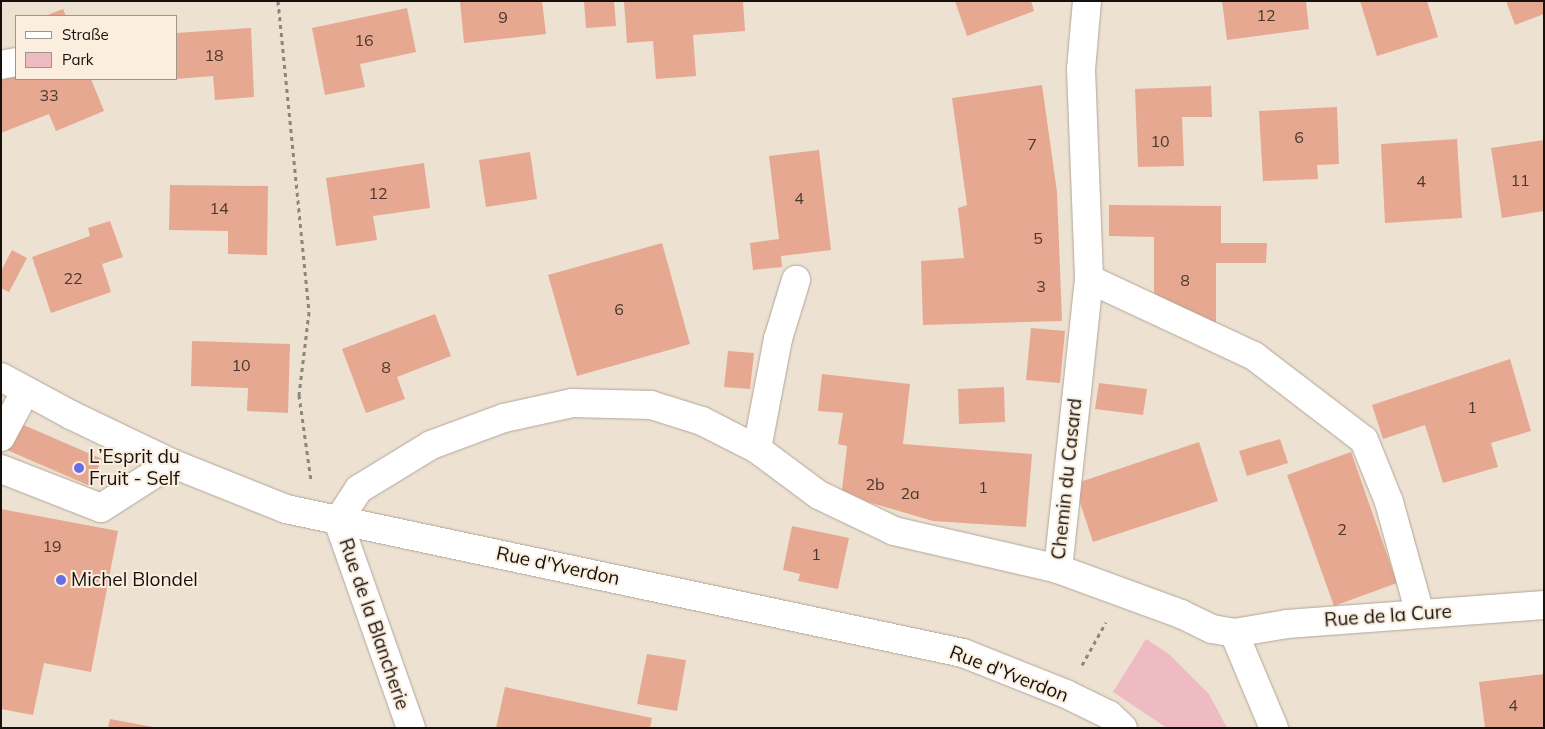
<!DOCTYPE html>
<html>
<head>
<meta charset="utf-8">
<style>
  body { margin:0 }
  #map { position:relative; width:1545px; height:729px; overflow:hidden; background:#ede1d2; font-family:Mulish,sans-serif }
  div>[style] { position:absolute }
  .green>* { inset:0; background:#eebbc2 }
  .building>* { inset:0; background:#e6a891 }
  .path>* { height:3px; margin-top:-1.5px; transform-origin:0; background:repeating-linear-gradient(90deg,#8f867b 0 4px,transparent 0 8px) }
  .roads { filter:drop-shadow(0 0 1px #b2a697) drop-shadow(0 0 1px #b2a697) }
  .minor>* { height:28px; margin:-14px; padding:0 14px; transform-origin:14px; border-radius:14px; background:#fff }
  .dots>* { width:14px; height:14px; translate:-50% -50%; box-sizing:border-box; border:2px solid #fbeedf; border-radius:50% }
  span { translate:-50% -50%; white-space:nowrap; text-align:center; line-height:1.15; -webkit-text-stroke:4px #fbeedf; paint-order:stroke }
  .number-label { font-size:16px; color:#4a372d }
  .number-label span { -webkit-text-stroke-width:0 }
  .poi-label { font-size:19px; color:#16110c }
  .left { translate:0 -50%; text-align:left }
  .street-label { font-size:19px; color:#16110c }
  .frame { position:absolute; inset:0; border:2px solid #16110c; pointer-events:none }
  .legend { position:absolute; left:15px; top:15px; width:162px; height:65px; box-sizing:border-box; background:#fbeedf; border:1px solid #9f968b; margin:0; padding:6px 9px; list-style:none; font-size:15px; color:#16110c }
  .legend li { display:flex; align-items:center; gap:10px; height:25px }
  .legend b { width:25px; border:1px solid #9f968b }
</style>
</head>
<body>
<div id="map">
  <div class="green">
    <i style="clip-path:polygon(1146px 639px,1169px 654px,1209px 694px,1227px 728px,1167px 728px,1113px 692px)"></i>
  </div>
  <div class="building">
    <i style="clip-path:polygon(460px 1px,542px 1px,546px 34px,464px 43px)"></i>
    <i style="clip-path:polygon(584px 1px,614px 1px,616px 26px,586px 28px)"></i>
    <i style="clip-path:polygon(624px 1px,743px 1px,745px 31px,693px 35px,696px 76px,656px 79px,653px 41px,627px 43px)"></i>
    <i style="clip-path:polygon(955px 1px,1031px 1px,1034px 11px,967px 36px)"></i>
    <i style="clip-path:polygon(1222px 1px,1306px 1px,1309px 29px,1227px 40px)"></i>
    <i style="clip-path:polygon(1360px 1px,1427px 1px,1438px 37px,1377px 56px)"></i>
    <i style="clip-path:polygon(1506px 1px,1544px 1px,1544px 14px,1515px 25px)"></i>
    <i style="clip-path:polygon(407px 8px,416px 52px,360px 64px,365px 87px,325px 95px,312px 28px)"></i>
    <i style="clip-path:polygon(63px 9px,66px 16px,45px 16px)"></i>
    <i style="clip-path:polygon(251px 28px,254px 97px,215px 100px,213px 76px,176px 79px,176px 33px)"></i>
    <i style="clip-path:polygon(16px 70px,16px 79px,91px 79px,104px 111px,56px 131px,49px 114px,1px 133px,1px 76px)"></i>
    <i style="clip-path:polygon(1042px 85px,1057px 192px,1062px 321px,923px 325px,921px 261px,964px 258px,958px 208px,967px 205px,952px 98px)"></i>
    <i style="clip-path:polygon(1211px 86px,1212px 117px,1182px 117px,1184px 166px,1138px 167px,1135px 89px)"></i>
    <i style="clip-path:polygon(1337px 107px,1339px 164px,1317px 165px,1318px 179px,1263px 181px,1259px 111px)"></i>
    <i style="clip-path:polygon(1457px 139px,1462px 218px,1385px 223px,1381px 144px)"></i>
    <i style="clip-path:polygon(1544px 140px,1544px 211px,1502px 218px,1491px 148px)"></i>
    <i style="clip-path:polygon(819px 150px,831px 250px,781px 256px,782px 267px,753px 270px,750px 243px,779px 239px,769px 156px)"></i>
    <i style="clip-path:polygon(530px 152px,537px 199px,486px 207px,479px 160px)"></i>
    <i style="clip-path:polygon(424px 163px,430px 208px,373px 216px,377px 240px,336px 246px,326px 178px)"></i>
    <i style="clip-path:polygon(170px 185px,268px 186px,267px 255px,228px 254px,228px 231px,169px 230px)"></i>
    <i style="clip-path:polygon(1109px 205px,1221px 206px,1221px 243px,1267px 243px,1266px 263px,1216px 263px,1216px 327px,1154px 296px,1154px 237px,1109px 236px)"></i>
    <i style="clip-path:polygon(110px 221px,123px 257px,102px 264px,111px 292px,51px 313px,32px 257px,90px 236px,88px 228px)"></i>
    <i style="clip-path:polygon(662px 243px,690px 344px,577px 376px,548px 275px)"></i>
    <i style="clip-path:polygon(12px 250px,27px 258px,9px 292px,1px 288px,1px 271px)"></i>
    <i style="clip-path:polygon(435px 314px,451px 356px,397px 377px,405px 399px,366px 413px,342px 349px)"></i>
    <i style="clip-path:polygon(1031px 328px,1065px 331px,1060px 383px,1026px 380px)"></i>
    <i style="clip-path:polygon(192px 341px,290px 344px,288px 413px,247px 411px,248px 388px,191px 386px)"></i>
    <i style="clip-path:polygon(728px 351px,754px 353px,750px 389px,724px 387px)"></i>
    <i style="clip-path:polygon(1510px 359px,1531px 431px,1491px 443px,1498px 467px,1443px 483px,1425px 425px,1383px 439px,1372px 405px)"></i>
    <i style="clip-path:polygon(822px 374px,910px 384px,903px 444px,1032px 454px,1026px 527px,933px 521px,868px 502px,842px 490px,847px 446px,838px 444px,843px 413px,818px 411px)"></i>
    <i style="clip-path:polygon(1099px 383px,1147px 389px,1143px 415px,1095px 409px)"></i>
    <i style="clip-path:polygon(1004px 387px,1005px 422px,959px 424px,958px 389px)"></i>
    <i style="clip-path:polygon(19px 423px,102px 459px,90px 486px,7px 450px)"></i>
    <i style="clip-path:polygon(1280px 439px,1288px 463px,1247px 476px,1239px 451px)"></i>
    <i style="clip-path:polygon(1199px 442px,1218px 501px,1093px 542px,1074px 484px)"></i>
    <i style="clip-path:polygon(1351px 452px,1397px 583px,1334px 606px,1287px 475px)"></i>
    <i style="clip-path:polygon(1px 509px,118px 531px,91px 672px,44px 663px,33px 715px,1px 709px)"></i>
    <i style="clip-path:polygon(792px 526px,849px 538px,838px 589px,798px 581px,800px 574px,783px 570px)"></i>
    <i style="clip-path:polygon(647px 654px,686px 660px,677px 711px,637px 704px)"></i>
    <i style="clip-path:polygon(1544px 674px,1544px 728px,1485px 728px,1479px 682px)"></i>
    <i style="clip-path:polygon(505px 687px,652px 718px,650px 728px,496px 728px)"></i>
    <i style="clip-path:polygon(110px 719px,153px 727px,153px 728px,108px 728px)"></i>
  </div>
  <div class="path">
    <i style="left:278px;top:1px;width:313px;rotate:84.3deg"></i>
    <i style="left:309px;top:312px;width:84px;rotate:96.9deg"></i>
    <i style="left:299px;top:395px;width:86px;rotate:82deg"></i>
    <i style="left:1082px;top:665px;width:49px;rotate:-60.8deg"></i>
  </div>
  <div class="roads">
    <div class="minor">
      <i style="left:1087px;top:1px;width:68px;rotate:95deg"></i>
      <i style="left:1081px;top:69px;width:210px;rotate:87.8deg"></i>
      <i style="left:1089px;top:279px;width:292px;rotate:96.1deg"></i>
      <i style="left:1058px;top:569px;width:131px;rotate:20.1deg"></i>
      <i style="left:1181px;top:614px;width:34px;rotate:26deg"></i>
      <i style="left:1212px;top:629px;width:22px;rotate:10deg"></i>
      <i style="left:1234px;top:633px;width:103px;rotate:67.2deg"></i>
      <i style="left:1px;top:65px;width:15px;rotate:-11deg"></i>
      <i style="left:1089px;top:279px;width:182px;rotate:25deg"></i>
      <i style="left:1254px;top:356px;width:138px;rotate:37.4deg"></i>
      <i style="left:1364px;top:440px;width:67px;rotate:68deg"></i>
      <i style="left:1389px;top:502px;width:116px;rotate:74.5deg"></i>
      <i style="left:1px;top:377px;width:80px;rotate:28.5deg"></i>
      <i style="left:71px;top:415px;width:111px;rotate:25.6deg"></i>
      <i style="left:171px;top:463px;width:124px;rotate:21.8deg"></i>
      <i style="left:286px;top:509px;width:692px;rotate:12.01deg"></i>
      <i style="left:963px;top:653px;width:111px;rotate:21.7deg"></i>
      <i style="left:1066px;top:694px;width:48px;rotate:26deg"></i>
      <i style="left:1109px;top:715px;width:19px;rotate:43deg"></i>
      <i style="left:1px;top:437px;width:51px;rotate:-61.9deg"></i>
      <i style="left:757px;top:449px;width:112px;rotate:-79.2deg"></i>
      <i style="left:778px;top:339px;width:62px;rotate:-73deg"></i>
      <i style="left:1px;top:469px;width:107px;rotate:21.3deg"></i>
      <i style="left:101px;top:508px;width:83px;rotate:-32.7deg"></i>
      <i style="left:1234px;top:633px;width:54px;rotate:-9.6deg"></i>
      <i style="left:1287px;top:624px;width:258px;rotate:-4.2deg"></i>
      <i style="left:411px;top:728px;width:219px;rotate:-109.4deg"></i>
      <i style="left:338px;top:521px;width:38px;rotate:-57deg"></i>
      <i style="left:359px;top:489px;width:84px;rotate:-31.4deg"></i>
      <i style="left:431px;top:445px;width:78px;rotate:-20.3deg"></i>
      <i style="left:504px;top:418px;width:70px;rotate:-12.4deg"></i>
      <i style="left:572px;top:403px;width:79px;rotate:1.5deg"></i>
      <i style="left:651px;top:405px;width:53px;rotate:17.4deg"></i>
      <i style="left:702px;top:421px;width:62px;rotate:27deg"></i>
      <i style="left:757px;top:449px;width:77px;rotate:36.6deg"></i>
      <i style="left:819px;top:495px;width:83px;rotate:25.6deg"></i>
      <i style="left:894px;top:531px;width:168px;rotate:13deg"></i>
    </div>
  </div>
  <div class="dots">
    <i style="left:79px;top:468px;background:#666ee7"></i>
    <i style="left:61px;top:580px;background:#666ee7"></i>
  </div>
  <div class="number-label">
    <span style="left:1266px;top:15px">12</span>
    <span style="left:503px;top:17px">9</span>
    <span style="left:364px;top:40px">16</span>
    <span style="left:214px;top:55px">18</span>
    <span style="left:49px;top:95px">33</span>
    <span style="left:1299px;top:137px">6</span>
    <span style="left:1160px;top:141px">10</span>
    <span style="left:1032px;top:144px">7</span>
    <span style="left:1520px;top:180px">11</span>
    <span style="left:1421px;top:181px">4</span>
    <span style="left:378px;top:193px">12</span>
    <span style="left:799px;top:198px">4</span>
    <span style="left:219px;top:208px">14</span>
    <span style="left:1038px;top:238px">5</span>
    <span style="left:73px;top:278px">22</span>
    <span style="left:1185px;top:280px">8</span>
    <span style="left:1041px;top:286px">3</span>
    <span style="left:619px;top:309px">6</span>
    <span style="left:241px;top:365px">10</span>
    <span style="left:386px;top:367px">8</span>
    <span style="left:1472px;top:407px">1</span>
    <span style="left:875px;top:484px">2b</span>
    <span style="left:983px;top:487px">1</span>
    <span style="left:910px;top:493px">2a</span>
    <span style="left:1342px;top:529px">2</span>
    <span style="left:52px;top:546px">19</span>
    <span style="left:816px;top:554px">1</span>
    <span style="left:1513px;top:705px">4</span>
  </div>
  <div class="poi-label">
    <span class="left" style="left:89px;top:468px">L’Esprit du<br>Fruit - Self</span>
    <span class="left" style="left:71px;top:580px">Michel Blondel</span>
  </div>
  <div class="street-label">
    <span style="left:1067px;top:479px;rotate:-84deg">Chemin du Casard</span>
    <span style="left:558px;top:566px;rotate:12deg">Rue d'Yverdon</span>
    <span style="left:1388px;top:616px;rotate:-4deg">Rue de la Cure</span>
    <span style="left:374px;top:624px;rotate:71deg">Rue de la Blancherie</span>
    <span style="left:1009px;top:674px;rotate:21deg">Rue d'Yverdon</span>
  </div>
  <div class="frame"></div>
  <ul class="legend">
  <li><b style="height:6px;background:#fff"></b>Straße</li>
  <li><b style="height:14px;background:#eebbc2"></b>Park</li>
  </ul>
</div>
</body>
</html>
